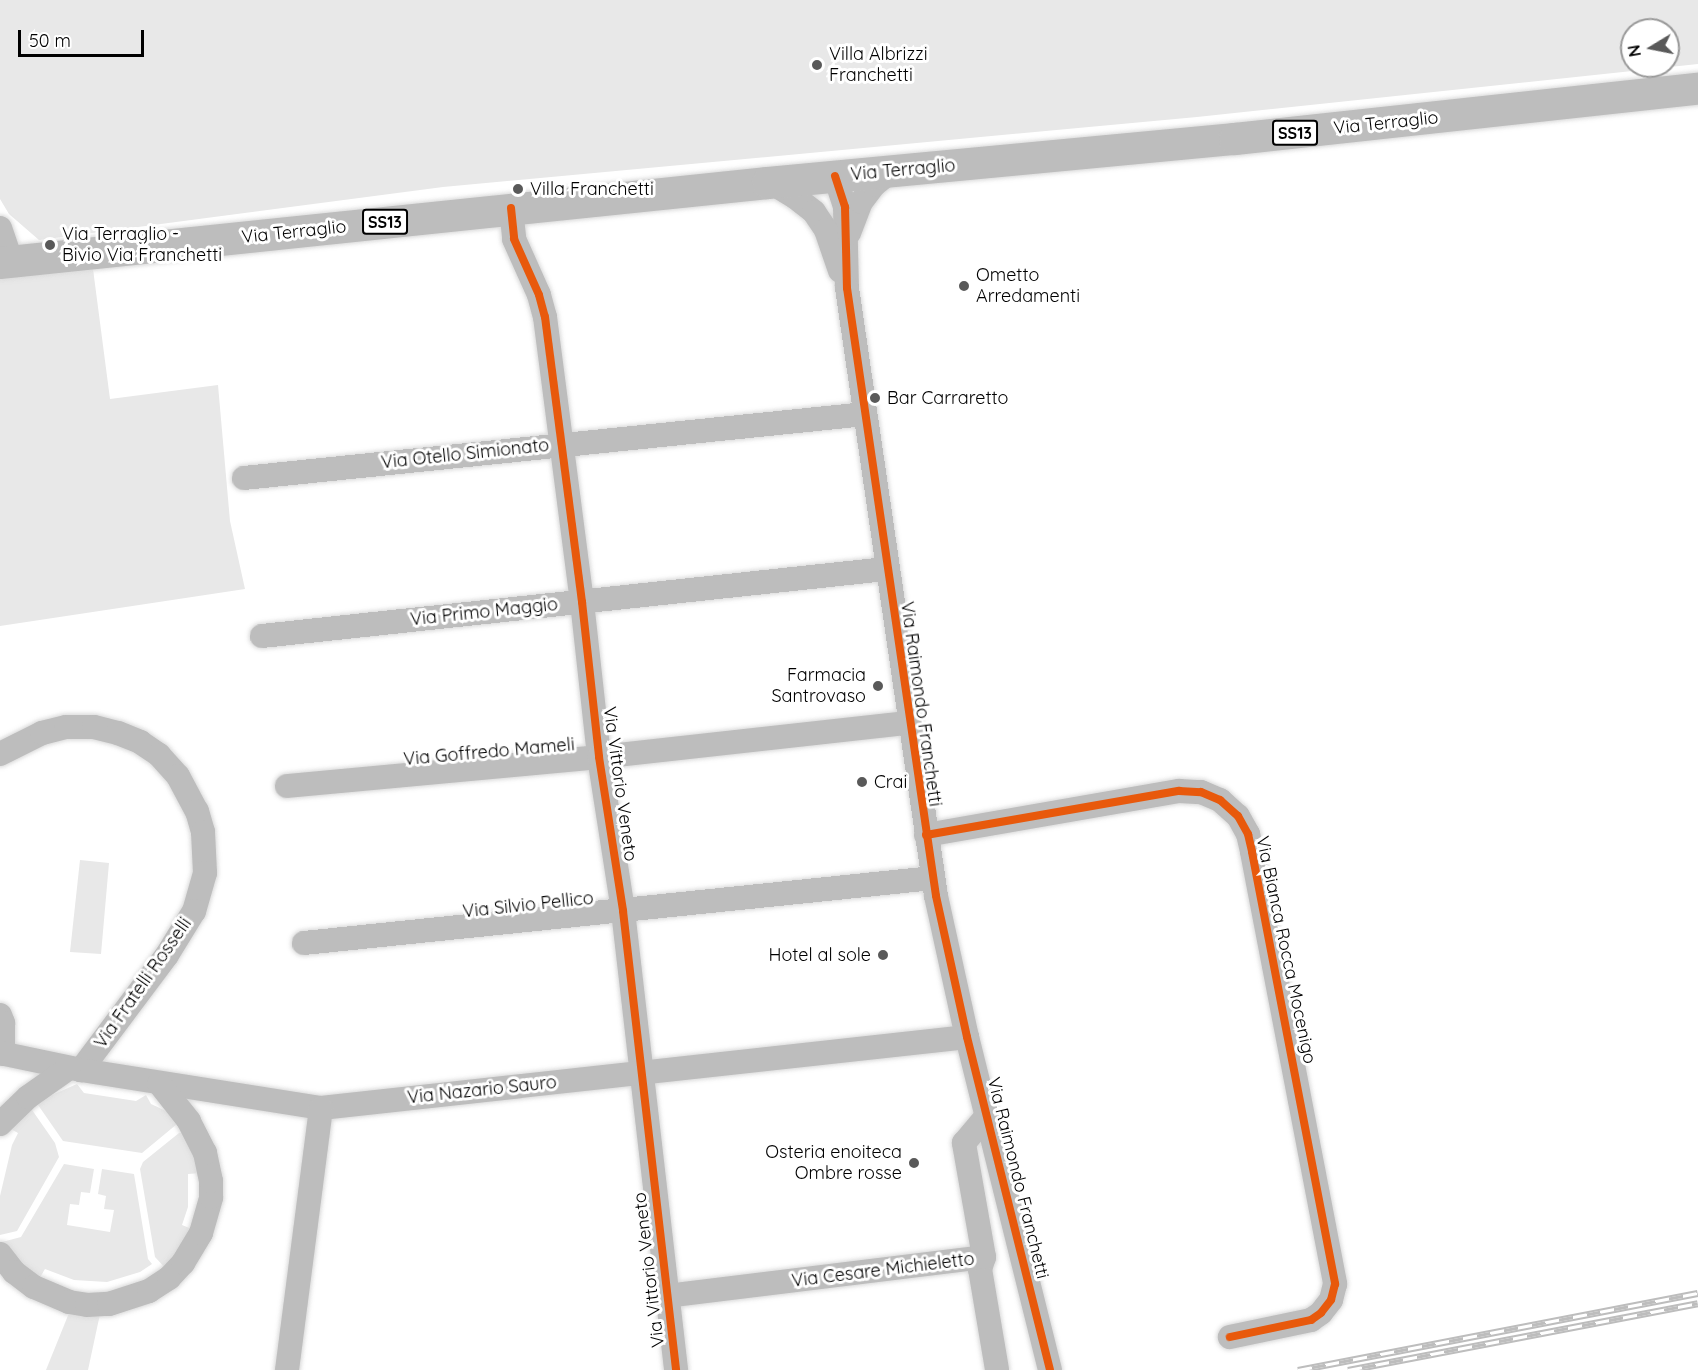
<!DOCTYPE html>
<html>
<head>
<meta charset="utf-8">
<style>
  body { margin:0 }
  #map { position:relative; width:1698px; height:1370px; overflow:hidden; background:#fff; font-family:Quicksand,sans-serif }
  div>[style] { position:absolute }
  .green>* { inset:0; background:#e8e8e8 }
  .roads { filter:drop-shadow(0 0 2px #dbdbdb) drop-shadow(0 0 2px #dbdbdb) }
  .minor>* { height:24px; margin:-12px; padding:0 12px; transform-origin:12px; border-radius:12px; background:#bdbdbd }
  .major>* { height:32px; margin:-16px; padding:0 16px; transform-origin:16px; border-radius:16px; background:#bdbdbd }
  .rail>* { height:7px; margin-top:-3.5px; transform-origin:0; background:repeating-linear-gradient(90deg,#fff 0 14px,#bdbdbd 0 28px); box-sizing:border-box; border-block:2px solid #bdbdbd }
  .cycleway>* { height:8px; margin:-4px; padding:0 4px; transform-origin:4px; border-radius:4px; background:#e8590c }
  .dots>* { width:16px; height:16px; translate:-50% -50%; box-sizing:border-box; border:3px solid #fff; border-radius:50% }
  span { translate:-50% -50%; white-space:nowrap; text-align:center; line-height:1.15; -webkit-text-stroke:6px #fff; paint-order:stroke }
  .shield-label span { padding:2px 4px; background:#fff; border:2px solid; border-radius:4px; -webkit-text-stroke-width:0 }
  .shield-label { font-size:16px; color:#000; font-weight:700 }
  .poi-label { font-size:18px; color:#000 }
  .left { translate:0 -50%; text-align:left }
  .right { translate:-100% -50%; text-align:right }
  .street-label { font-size:18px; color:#000 }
  .north { position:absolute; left:1620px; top:18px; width:60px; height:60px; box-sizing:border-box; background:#fff; border:2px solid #999; border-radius:50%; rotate:260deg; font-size:16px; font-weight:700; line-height:24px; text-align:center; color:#000 }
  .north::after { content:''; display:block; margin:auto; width:21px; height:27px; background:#595959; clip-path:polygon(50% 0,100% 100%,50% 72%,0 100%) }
  .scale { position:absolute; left:18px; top:30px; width:126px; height:27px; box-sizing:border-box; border:3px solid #000; border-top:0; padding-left:8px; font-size:18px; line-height:21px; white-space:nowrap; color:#000; -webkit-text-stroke:4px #fff; paint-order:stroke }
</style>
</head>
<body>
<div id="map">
  <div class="green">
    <i style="clip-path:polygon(evenodd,0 0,1698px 0,1698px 64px,1197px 117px,443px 187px,39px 240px,9px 214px,0 199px,0 0,1632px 30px,1668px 30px,1668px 66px,1632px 66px,1632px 30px)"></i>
    <i style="clip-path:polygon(93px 269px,110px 399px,218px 385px,230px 521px,245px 589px,0 626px,0 279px)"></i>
    <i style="clip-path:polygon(80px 860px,109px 863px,101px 954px,70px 952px)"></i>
    <i style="clip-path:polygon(77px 1084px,84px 1093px,136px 1101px,146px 1095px,151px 1104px,166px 1111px,177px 1124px,142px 1153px,63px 1141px,36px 1102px)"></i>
    <i style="clip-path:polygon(30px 1107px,55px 1143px,59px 1157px,17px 1231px,0 1235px,0 1196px,12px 1145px,18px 1133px,9px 1128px)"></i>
    <i style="clip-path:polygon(184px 1132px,201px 1173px,188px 1174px,188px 1207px,182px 1225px,194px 1230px,167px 1270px,155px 1257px,140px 1169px,143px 1162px,179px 1133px)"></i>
    <i style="clip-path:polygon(64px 1164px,94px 1169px,90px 1193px,81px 1192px,79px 1205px,70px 1204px,67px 1225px,110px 1232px,114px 1210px,104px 1209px,106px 1196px,98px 1194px,102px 1169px,134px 1174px,148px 1259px,152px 1264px,140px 1272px,107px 1282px,74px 1280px,45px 1269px,39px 1279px,6px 1251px,2px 1242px,21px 1237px)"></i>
    <i style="clip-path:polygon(69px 1313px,100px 1314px,88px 1370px,46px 1370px)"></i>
  </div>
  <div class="roads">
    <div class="minor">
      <i style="left:835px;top:176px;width:33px;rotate:72deg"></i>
      <i style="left:845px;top:207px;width:81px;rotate:88.6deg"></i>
      <i style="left:847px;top:288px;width:614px;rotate:81.67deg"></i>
      <i style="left:936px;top:896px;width:144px;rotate:77.6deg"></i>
      <i style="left:967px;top:1037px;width:343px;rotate:76deg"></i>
      <i style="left:770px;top:182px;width:29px;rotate:31deg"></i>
      <i style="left:795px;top:197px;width:24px;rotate:38deg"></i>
      <i style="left:814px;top:212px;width:22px;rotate:56deg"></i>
      <i style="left:826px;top:230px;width:43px;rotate:71.1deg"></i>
      <i style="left:511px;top:208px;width:31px;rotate:84deg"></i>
      <i style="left:514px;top:239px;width:61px;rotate:65.9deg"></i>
      <i style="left:539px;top:295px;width:23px;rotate:75deg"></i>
      <i style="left:545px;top:317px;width:287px;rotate:82.6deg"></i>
      <i style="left:582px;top:602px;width:156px;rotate:83.7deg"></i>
      <i style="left:599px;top:757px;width:156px;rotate:81.1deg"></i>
      <i style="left:623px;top:911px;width:462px;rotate:83.4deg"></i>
      <i style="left:0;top:228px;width:36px;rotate:71deg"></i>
      <i style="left:849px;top:233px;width:33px;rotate:-69deg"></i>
      <i style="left:861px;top:202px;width:21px;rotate:-53deg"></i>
      <i style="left:874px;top:185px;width:22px;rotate:-39deg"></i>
      <i style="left:244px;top:478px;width:624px;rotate:-5.88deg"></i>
      <i style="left:262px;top:636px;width:628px;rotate:-6.13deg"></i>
      <i style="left:0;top:754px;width:47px;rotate:-26.6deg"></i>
      <i style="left:42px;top:733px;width:25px;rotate:-14deg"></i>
      <i style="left:66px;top:727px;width:28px"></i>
      <i style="left:94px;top:727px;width:25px;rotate:14deg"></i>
      <i style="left:118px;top:733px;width:24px;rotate:22deg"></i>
      <i style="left:140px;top:742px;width:23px;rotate:34deg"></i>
      <i style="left:159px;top:755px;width:28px;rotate:48deg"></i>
      <i style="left:178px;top:776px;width:40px;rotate:62deg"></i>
      <i style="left:197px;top:811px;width:22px;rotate:74deg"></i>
      <i style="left:203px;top:832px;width:41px;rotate:87.2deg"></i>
      <i style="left:205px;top:873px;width:40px;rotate:106deg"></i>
      <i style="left:194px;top:911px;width:52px;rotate:121.5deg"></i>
      <i style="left:167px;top:955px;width:144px;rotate:126.8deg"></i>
      <i style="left:287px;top:786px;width:313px;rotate:-5.3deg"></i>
      <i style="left:599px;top:757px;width:312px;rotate:-6.3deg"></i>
      <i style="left:926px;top:835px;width:257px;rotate:-9.9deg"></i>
      <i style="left:1179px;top:791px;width:22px;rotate:3deg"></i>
      <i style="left:1201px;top:792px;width:21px;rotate:23deg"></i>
      <i style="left:1220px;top:800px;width:24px;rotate:42deg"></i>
      <i style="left:1238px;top:816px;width:21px;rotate:61deg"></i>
      <i style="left:1248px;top:834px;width:18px;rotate:77deg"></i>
      <i style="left:1252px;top:852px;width:440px;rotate:79.1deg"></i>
      <i style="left:1335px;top:1284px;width:16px;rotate:104deg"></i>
      <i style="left:1331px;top:1300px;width:16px;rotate:128deg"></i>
      <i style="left:1321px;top:1313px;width:12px;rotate:145deg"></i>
      <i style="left:1311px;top:1320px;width:83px;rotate:168.1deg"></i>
      <i style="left:304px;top:943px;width:632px;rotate:-5.9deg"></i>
      <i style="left:0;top:1015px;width:9px;rotate:69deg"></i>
      <i style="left:3px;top:1023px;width:31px;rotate:90deg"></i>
      <i style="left:0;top:1053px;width:83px;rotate:11.9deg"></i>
      <i style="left:81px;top:1070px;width:243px;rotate:9deg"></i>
      <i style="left:321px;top:1108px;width:650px;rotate:-6.27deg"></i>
      <i style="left:0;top:1124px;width:39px;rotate:-44deg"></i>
      <i style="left:28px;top:1097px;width:50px;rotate:-35.3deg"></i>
      <i style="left:0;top:1254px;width:23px;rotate:52deg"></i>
      <i style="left:14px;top:1272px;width:25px;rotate:37deg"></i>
      <i style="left:34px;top:1287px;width:38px;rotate:23deg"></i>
      <i style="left:69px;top:1302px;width:18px;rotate:9deg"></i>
      <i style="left:87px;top:1305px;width:22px;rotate:-3deg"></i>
      <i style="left:109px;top:1304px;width:42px;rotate:-18deg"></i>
      <i style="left:149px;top:1291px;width:24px;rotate:-33deg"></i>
      <i style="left:169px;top:1278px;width:21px;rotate:-47deg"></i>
      <i style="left:183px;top:1263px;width:35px;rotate:-59deg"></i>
      <i style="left:201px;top:1233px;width:37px;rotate:-74deg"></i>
      <i style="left:211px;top:1197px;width:16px;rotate:-90deg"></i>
      <i style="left:211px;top:1181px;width:29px;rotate:-102deg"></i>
      <i style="left:205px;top:1153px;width:36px;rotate:-117deg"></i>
      <i style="left:189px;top:1121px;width:48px;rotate:-128.3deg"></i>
      <i style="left:984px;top:1257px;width:13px;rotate:108deg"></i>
      <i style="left:980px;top:1269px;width:102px;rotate:80.4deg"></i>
      <i style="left:667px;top:1296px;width:319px;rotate:-7deg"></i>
      <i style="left:984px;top:1257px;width:116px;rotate:-100deg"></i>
      <i style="left:964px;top:1143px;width:35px;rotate:-50deg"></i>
      <i style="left:287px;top:1370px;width:264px;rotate:-82.6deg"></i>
    </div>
    <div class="major">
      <i style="left:0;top:263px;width:772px;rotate:-5.95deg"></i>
      <i style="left:768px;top:183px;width:469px;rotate:-5.4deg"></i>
      <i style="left:1235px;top:139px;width:466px;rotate:-6.2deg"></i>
    </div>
  </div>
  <div class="rail">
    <i style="left:1298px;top:1370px;width:407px;rotate:-10.9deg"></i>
    <i style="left:1348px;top:1370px;width:356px;rotate:-10.8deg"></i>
  </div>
  <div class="cycleway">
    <i style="left:835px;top:176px;width:33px;rotate:72deg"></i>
    <i style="left:845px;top:207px;width:81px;rotate:88.6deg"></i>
    <i style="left:847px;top:288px;width:614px;rotate:81.67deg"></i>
    <i style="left:936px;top:896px;width:144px;rotate:77.6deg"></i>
    <i style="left:967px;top:1037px;width:343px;rotate:76deg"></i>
    <i style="left:511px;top:208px;width:31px;rotate:84deg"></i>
    <i style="left:514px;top:239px;width:61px;rotate:65.9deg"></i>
    <i style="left:539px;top:295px;width:23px;rotate:75deg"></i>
    <i style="left:545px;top:317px;width:287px;rotate:82.6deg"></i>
    <i style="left:582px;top:602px;width:156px;rotate:83.7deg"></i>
    <i style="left:599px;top:757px;width:156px;rotate:81.1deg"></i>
    <i style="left:623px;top:911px;width:462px;rotate:83.4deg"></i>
    <i style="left:926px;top:835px;width:257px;rotate:-9.9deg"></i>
    <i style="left:1179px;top:791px;width:22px;rotate:3deg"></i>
    <i style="left:1201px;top:792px;width:21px;rotate:23deg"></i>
    <i style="left:1220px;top:800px;width:24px;rotate:42deg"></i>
    <i style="left:1238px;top:816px;width:21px;rotate:61deg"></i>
    <i style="left:1248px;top:834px;width:18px;rotate:77deg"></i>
    <i style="left:1252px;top:852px;width:440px;rotate:79.1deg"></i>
    <i style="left:1335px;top:1284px;width:16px;rotate:104deg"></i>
    <i style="left:1331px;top:1300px;width:16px;rotate:128deg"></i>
    <i style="left:1321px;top:1313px;width:12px;rotate:145deg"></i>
    <i style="left:1311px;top:1320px;width:83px;rotate:168.1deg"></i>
  </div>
  <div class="dots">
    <i style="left:817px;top:65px;background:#595959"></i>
    <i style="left:518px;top:189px;background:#595959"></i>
    <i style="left:50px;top:245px;background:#595959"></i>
    <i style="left:964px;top:286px;background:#595959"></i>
    <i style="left:875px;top:398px;background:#595959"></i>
    <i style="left:878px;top:686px;background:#595959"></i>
    <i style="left:862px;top:782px;background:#595959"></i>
    <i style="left:883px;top:955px;background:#595959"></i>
    <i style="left:914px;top:1163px;background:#595959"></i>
  </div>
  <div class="shield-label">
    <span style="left:1295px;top:133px">SS13</span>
    <span style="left:385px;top:222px">SS13</span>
  </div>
  <div class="poi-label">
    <span class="left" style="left:829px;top:65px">Villa Albrizzi<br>Franchetti</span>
    <span class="left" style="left:530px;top:189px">Villa Franchetti</span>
    <span class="left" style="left:62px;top:245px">Via Terraglio -<br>Bivio Via Franchetti</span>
    <span class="left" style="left:976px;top:286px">Ometto<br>Arredamenti</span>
    <span class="left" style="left:887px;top:398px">Bar Carraretto</span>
    <span class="right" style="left:866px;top:686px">Farmacia<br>Santrovaso</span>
    <span class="left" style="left:874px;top:782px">Crai</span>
    <span class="right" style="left:871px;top:955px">Hotel al sole</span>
    <span class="right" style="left:902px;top:1163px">Osteria enoiteca<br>Ombre rosse</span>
  </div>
  <div class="street-label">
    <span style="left:1386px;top:123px;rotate:-6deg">Via Terraglio</span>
    <span style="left:903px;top:170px;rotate:-5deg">Via Terraglio</span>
    <span style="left:294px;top:232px;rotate:-6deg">Via Terraglio</span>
    <span style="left:465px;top:454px;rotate:-6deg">Via Otello Simionato</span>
    <span style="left:484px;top:612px;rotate:-6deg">Via Primo Maggio</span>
    <span style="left:921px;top:704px;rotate:82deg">Via Raimondo Franchetti</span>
    <span style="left:489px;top:752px;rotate:-5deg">Via Goffredo Mameli</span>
    <span style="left:620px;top:784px;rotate:82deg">Via Vittorio Veneto</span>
    <span style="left:528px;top:905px;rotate:-6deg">Via Silvio Pellico</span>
    <span style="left:1286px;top:950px;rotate:78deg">Via Bianca Rocca Mocenigo</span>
    <span style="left:143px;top:983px;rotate:-55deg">Via Fratelli Rosselli</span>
    <span style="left:482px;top:1090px;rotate:-6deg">Via Nazario Sauro</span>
    <span style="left:1018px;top:1178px;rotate:76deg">Via Raimondo Franchetti</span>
    <span style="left:649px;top:1270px;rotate:-97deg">Via Vittorio Veneto</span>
    <span style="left:883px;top:1270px;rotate:-7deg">Via Cesare Michieletto</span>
  </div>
  <div class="north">N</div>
  <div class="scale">50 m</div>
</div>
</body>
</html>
